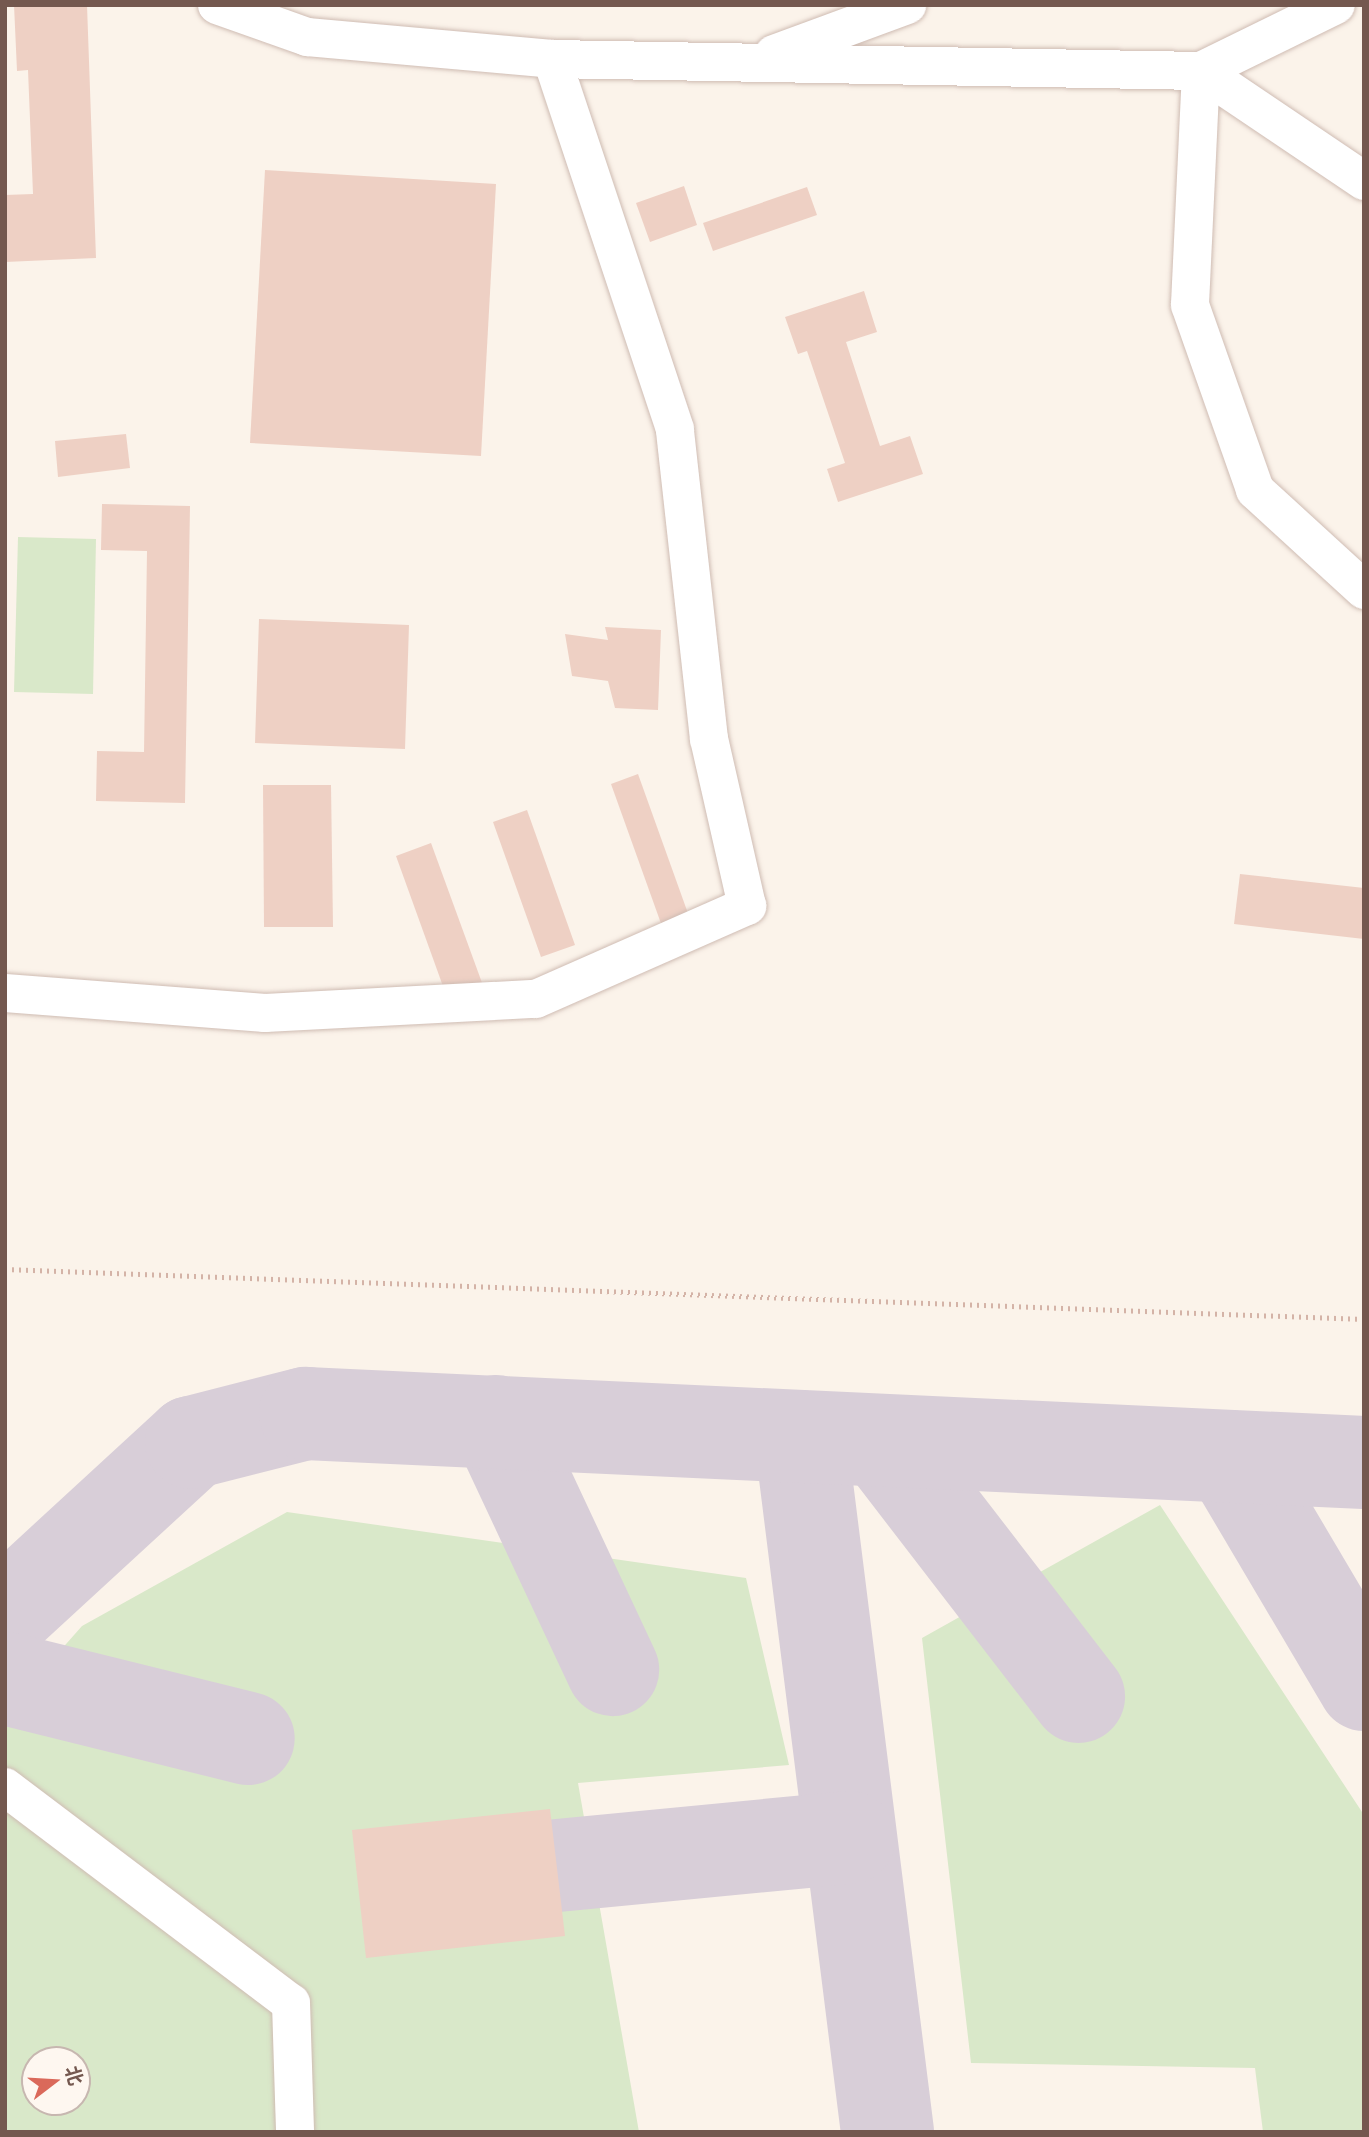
<!DOCTYPE html>
<html>
<head>
<meta charset="utf-8">
<style>
  body { margin:0 }
  #map { position:relative; width:1369px; height:2137px; overflow:hidden; background:#fbf3ea; font-family:Ubuntu,"Noto Sans SC",sans-serif }
  div>[style] { position:absolute }
  .green>* { inset:0; background:#d9e8c9 }
  .taxiway>* { height:93px; margin:-46.5px; padding:0 46.5px; transform-origin:46.5px; border-radius:46.5px; background:#d8ced8 }
  .building>* { inset:0; background:#eed0c4 }
  .path>* { height:4.5px; margin-top:-2.25px; transform-origin:0; background:repeating-linear-gradient(90deg,#d4b3a7 0 2px,transparent 0 7px) }
  .roads { filter:drop-shadow(0 0 2px #cfbcb3) drop-shadow(0 0 2px #cfbcb3) }
  .minor>* { height:38px; margin:-19px; padding:0 19px; transform-origin:19px; border-radius:19px; background:#fff }
  span { translate:-50% -50%; white-space:nowrap; text-align:center; line-height:1.15; -webkit-text-stroke:7px #fef7f0; paint-order:stroke }
  .frame { position:absolute; inset:0; border:7px solid #74584f; pointer-events:none }
  .north { position:absolute; left:21px; top:2046px; width:70px; height:70px; box-sizing:border-box; background:#fef7f0; border:2px solid #c7b7b0; border-radius:50%; rotate:73deg; font-size:19px; font-weight:700; line-height:28px; text-align:center; color:#74584f }
  .north::after { content:''; display:block; margin:auto; width:24px; height:32px; background:#da695a; clip-path:polygon(50% 0,100% 100%,50% 72%,0 100%) }
</style>
</head>
<body>
<div id="map">
  <div class="green">
    <i style="clip-path:polygon(18px 537px,96px 539px,93px 694px,14px 692px)"></i>
    <i style="clip-path:polygon(1160px 1505px,1364px 1815px,1364px 2132px,1263px 2132px,1255px 2068px,971px 2063px,922px 1638px)"></i>
    <i style="clip-path:polygon(evenodd,287px 1512px,746px 1578px,789px 1765px,578px 1783px,639px 2132px,5px 2132px,5px 1713px,82px 1626px,287px 1512px,35px 2060px,77px 2060px,77px 2102px,35px 2102px,35px 2060px)"></i>
  </div>
  <div class="taxiway">
    <i style="left:496px;top:1421px;width:274px;rotate:64.9deg"></i>
    <i style="left:800px;top:1436px;width:701px;rotate:82.87deg"></i>
    <i style="left:881px;top:1440px;width:323px;rotate:52.4deg"></i>
    <i style="left:1229px;top:1456px;width:265px;rotate:59.4deg"></i>
    <i style="left:5px;top:1613px;width:253px;rotate:-42.6deg"></i>
    <i style="left:191px;top:1442px;width:118px;rotate:-14.3deg"></i>
    <i style="left:305px;top:1413px;width:1060px;rotate:2.65deg"></i>
    <i style="left:5px;top:1678px;width:250px;rotate:13.9deg"></i>
    <i style="left:557px;top:1865px;width:293px;rotate:-5.5deg"></i>
  </div>
  <div class="building">
    <i style="clip-path:polygon(14px 5px,87px 5px,96px 258px,5px 262px,5px 195px,33px 194px,28px 70px,17px 71px)"></i>
    <i style="clip-path:polygon(265px 170px,496px 184px,481px 456px,250px 443px)"></i>
    <i style="clip-path:polygon(684px 186px,697px 225px,650px 242px,636px 203px)"></i>
    <i style="clip-path:polygon(807px 187px,817px 215px,713px 251px,703px 223px)"></i>
    <i style="clip-path:polygon(864px 291px,877px 332px,846px 342px,880px 446px,910px 436px,923px 474px,838px 502px,827px 469px,845px 463px,807px 351px,798px 354px,785px 317px)"></i>
    <i style="clip-path:polygon(126px 434px,130px 468px,58px 477px,55px 441px)"></i>
    <i style="clip-path:polygon(102px 504px,190px 506px,185px 803px,96px 801px,97px 751px,144px 752px,147px 551px,101px 550px)"></i>
    <i style="clip-path:polygon(259px 619px,409px 625px,405px 749px,255px 743px)"></i>
    <i style="clip-path:polygon(605px 627px,661px 630px,658px 710px,615px 708px,608px 681px,572px 676px,565px 634px,608px 640px)"></i>
    <i style="clip-path:polygon(638px 774px,690px 919px,663px 929px,611px 784px)"></i>
    <i style="clip-path:polygon(263px 785px,331px 785px,333px 927px,264px 927px)"></i>
    <i style="clip-path:polygon(527px 810px,575px 945px,541px 957px,493px 822px)"></i>
    <i style="clip-path:polygon(431px 843px,485px 991px,453px 1014px,396px 856px)"></i>
    <i style="clip-path:polygon(1240px 874px,1364px 888px,1364px 939px,1234px 924px)"></i>
    <i style="clip-path:polygon(550px 1809px,565px 1936px,366px 1958px,352px 1830px)"></i>
  </div>
  <div class="path">
    <i style="left:5px;top:1269px;width:1360px;rotate:2.11deg"></i>
  </div>
  <div class="roads">
    <div class="minor">
      <i style="left:217px;top:5px;width:96px;rotate:19.6deg"></i>
      <i style="left:307px;top:37px;width:246px;rotate:5.1deg"></i>
      <i style="left:552px;top:59px;width:649px;rotate:1.06deg"></i>
      <i style="left:1201px;top:71px;width:150px;rotate:-26.1deg"></i>
      <i style="left:774px;top:54px;width:142px;rotate:-20.2deg"></i>
      <i style="left:1201px;top:71px;width:234px;rotate:92.7deg"></i>
      <i style="left:1190px;top:305px;width:196px;rotate:70.6deg"></i>
      <i style="left:1255px;top:490px;width:148px;rotate:42.5deg"></i>
      <i style="left:1201px;top:71px;width:197px;rotate:34deg"></i>
      <i style="left:5px;top:993px;width:261px;rotate:4.4deg"></i>
      <i style="left:265px;top:1013px;width:271px;rotate:-3deg"></i>
      <i style="left:536px;top:999px;width:231px;rotate:-23.8deg"></i>
      <i style="left:747px;top:906px;width:171px;rotate:-102.8deg"></i>
      <i style="left:709px;top:739px;width:312px;rotate:-96.3deg"></i>
      <i style="left:675px;top:429px;width:390px;rotate:-108.4deg"></i>
      <i style="left:5px;top:1787px;width:358px;rotate:37.1deg"></i>
      <i style="left:291px;top:2003px;width:129px;rotate:88.2deg"></i>
    </div>
  </div>
  <div class="frame"></div>
  <div class="north">北</div>
</div>
</body>
</html>
